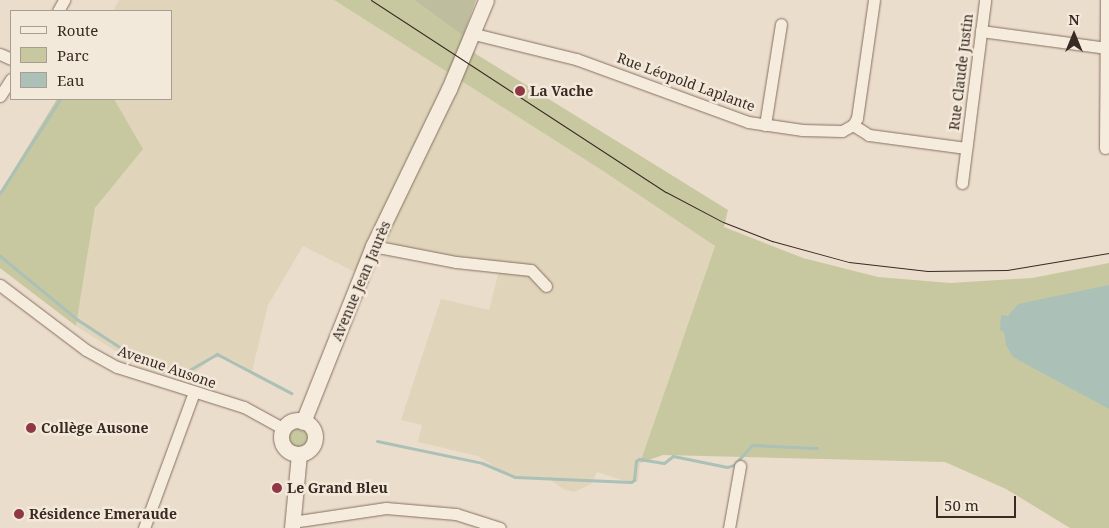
<!DOCTYPE html>
<html>
<head>
<meta charset="utf-8">
<style>
  body { margin:0 }
  #map { position:relative; width:1109px; height:528px; overflow:hidden; background:#ebddcc; font-family:"Noto Serif",serif }
  div>[style] { position:absolute }
  .farmland>* { inset:0; background:#e0d4ba }
  .green>* { inset:0; background:#c8c8a0 }
  .round { border-radius:50% }
  .cemetery>* { inset:0; background:#bebe9e }
  .water>* { inset:0; background:#abc0b7 }
  .stream>* { height:3px; margin:-1.5px; padding:0 1.5px; transform-origin:1.5px; border-radius:1.5px; background:#abc0b7 }
  .roads { filter:drop-shadow(0 0 1px #867061) drop-shadow(0 0 1px #867061) }
  .street>* { height:11px; margin:-5.5px; padding:0 5.5px; transform-origin:5.5px; border-radius:5.5px; background:#f6ecde }
  .secondary>* { height:15px; margin:-7.5px; padding:0 7.5px; transform-origin:7.5px; border-radius:7.5px; background:#f6ecde }
  .secondary>.ring { margin:-7.5px; padding:0; box-sizing:content-box; background:none; border:15px solid #f6ecde; border-radius:50% }
  .tram>* { height:1px; margin:-0.5px; padding:0 0.5px; transform-origin:0.5px; border-radius:0.5px; background:#392a23 }
  .dots>* { width:14px; height:14px; translate:-50% -50%; box-sizing:border-box; border:2px solid #f3e9da; border-radius:50% }
  span { translate:-50% -50%; white-space:nowrap; text-align:center; line-height:1.15; -webkit-text-stroke:5px #f3e9da; paint-order:stroke }
  .street-label { font-size:14px; color:#392a23 }
  .poi-label { font-size:14px; color:#392a23; font-weight:700 }
  .left { translate:0 -50%; text-align:left }
  .legend { position:absolute; left:10px; top:10px; width:162px; height:90px; box-sizing:border-box; background:#f3e9da; border:1px solid #a99d91; margin:0; padding:6px 9px; list-style:none; font-size:15px; color:#392a23 }
  .legend li { display:flex; align-items:center; gap:10px; height:25px }
  .legend b { width:25px; border:1px solid #a99d91 }
  .north { position:absolute; left:1049px; top:10px; width:50px; height:50px; -webkit-text-stroke:4px #f3e9da; paint-order:stroke; rotate:0deg; font-size:14px; font-weight:700; line-height:20px; text-align:center; color:#392a23 }
  .north::after { content:''; display:block; margin:auto; width:18px; height:22px; background:#392a23; clip-path:polygon(50% 0,100% 100%,50% 72%,0 100%) }
  .scale { position:absolute; left:936px; top:496px; width:80px; height:22px; box-sizing:border-box; border:2px solid #392a23; border-top:0; padding-left:6px; font-size:15px; line-height:18px; white-space:nowrap; color:#392a23; -webkit-text-stroke:4px #f3e9da; paint-order:stroke }
</style>
</head>
<body>
<div id="map">
  <div class="farmland">
    <i style="clip-path:polygon(119px 0,334px 0,603px 171px,715px 246px,640px 463px,638px 481px,631px 483px,597px 472px,591px 484px,574px 492px,563px 489px,548px 478px,515px 479px,478px 456px,418px 442px,422px 425px,401px 420px,441px 299px,489px 310px,501px 263px,457px 259px,372px 240px,355px 272px,303px 246px,268px 305px,252px 371px,233px 360px,213px 357px,196px 372px,181px 380px,141px 367px,76px 326px,95px 208px,142px 149px,114px 99px,171px 99px,171px 11px,113px 11px)"></i>
  </div>
  <div class="green">
    <i style="clip-path:polygon(334px 0,414px 0,463px 36px,476px 54px,728px 210px,724px 227px,803px 258px,878px 277px,950px 283px,1032px 278px,1109px 263px,1109px 528px,1070px 528px,1006px 489px,945px 462px,663px 455px,640px 463px,715px 246px,603px 171px)"></i>
    <i style="clip-path:polygon(57px 99px,114px 99px,143px 149px,95px 208px,76px 326px,0 268px,0 192px)"></i>
    <i class="round" style="left:288px;top:428px;width:20px;height:20px"></i>
  </div>
  <div class="cemetery">
    <i style="clip-path:polygon(414px 0,476px 0,463px 36px)"></i>
  </div>
  <div class="water">
    <i style="clip-path:polygon(1109px 285px,1109px 409px,1013px 357px,1006px 345px,1004px 332px,1000px 330px,1001px 315px,1008px 316px,1018px 304px)"></i>
  </div>
  <div class="stream">
    <i style="left:0;top:193px;width:112px;rotate:-57.4deg"></i>
    <i style="left:0;top:256px;width:101px;rotate:39.4deg"></i>
    <i style="left:78px;top:320px;width:86px;rotate:33.1deg"></i>
    <i style="left:150px;top:367px;width:30px;rotate:17deg"></i>
    <i style="left:179px;top:376px;width:44px;rotate:-30.1deg"></i>
    <i style="left:217px;top:354px;width:84px;rotate:27.8deg"></i>
    <i style="left:377px;top:441px;width:107px;rotate:11.8deg"></i>
    <i style="left:482px;top:463px;width:36px;rotate:23deg"></i>
    <i style="left:515px;top:477px;width:116px;rotate:2.5deg"></i>
    <i style="left:631px;top:482px;width:4px;rotate:-34deg"></i>
    <i style="left:634px;top:480px;width:19px;rotate:-84deg"></i>
    <i style="left:636px;top:461px;width:4px;rotate:-34deg"></i>
    <i style="left:639px;top:459px;width:25px;rotate:9deg"></i>
    <i style="left:664px;top:463px;width:11px;rotate:-38deg"></i>
    <i style="left:673px;top:456px;width:55px;rotate:11.5deg"></i>
    <i style="left:727px;top:467px;width:7px;rotate:-16deg"></i>
    <i style="left:734px;top:465px;width:27px;rotate:-48deg"></i>
    <i style="left:752px;top:445px;width:65px;rotate:2.6deg"></i>
  </div>
  <div class="roads">
    <div class="street">
      <i style="left:58px;top:11px;width:13px;rotate:-61deg"></i>
      <i style="left:981px;top:31px;width:127px;rotate:7.7deg"></i>
      <i style="left:474px;top:34px;width:105px;rotate:13.8deg"></i>
      <i style="left:576px;top:59px;width:183px;rotate:20.1deg"></i>
      <i style="left:748px;top:122px;width:55px;rotate:8.4deg"></i>
      <i style="left:802px;top:130px;width:40px;rotate:1.4deg"></i>
      <i style="left:842px;top:131px;width:13px;rotate:-29deg"></i>
      <i style="left:853px;top:125px;width:8px;rotate:-60deg"></i>
      <i style="left:857px;top:118px;width:119px;rotate:-81.8deg"></i>
      <i style="left:0;top:54px;width:12px;rotate:24deg"></i>
      <i style="left:0;top:96px;width:20px;rotate:-57deg"></i>
      <i style="left:765px;top:125px;width:102px;rotate:-81deg"></i>
      <i style="left:853px;top:125px;width:19px;rotate:32deg"></i>
      <i style="left:869px;top:135px;width:98px;rotate:7.6deg"></i>
      <i style="left:1105px;top:148px;width:148px;rotate:-89.6deg"></i>
      <i style="left:962px;top:183px;width:184px;rotate:-82.8deg"></i>
      <i style="left:373px;top:246px;width:85px;rotate:10.9deg"></i>
      <i style="left:456px;top:262px;width:75px;rotate:6.1deg"></i>
      <i style="left:531px;top:270px;width:22px;rotate:47deg"></i>
      <i style="left:0;top:285px;width:108px;rotate:37.1deg"></i>
      <i style="left:86px;top:350px;width:35px;rotate:29deg"></i>
      <i style="left:117px;top:367px;width:133px;rotate:17.5deg"></i>
      <i style="left:244px;top:407px;width:46px;rotate:28.8deg"></i>
      <i style="left:292px;top:522px;width:95px;rotate:-8.5deg"></i>
      <i style="left:386px;top:508px;width:70px;rotate:4.9deg"></i>
      <i style="left:456px;top:514px;width:46px;rotate:17.7deg"></i>
      <i style="left:144px;top:528px;width:145px;rotate:-69.8deg"></i>
      <i style="left:729px;top:528px;width:63px;rotate:-79.9deg"></i>
    </div>
    <div class="secondary">
      <i class="ring" style="left:281px;top:420px;width:19px;height:19px"></i>
      <i style="left:303px;top:422px;width:189px;rotate:-68.3deg"></i>
      <i style="left:373px;top:246px;width:174px;rotate:-64.2deg"></i>
      <i style="left:449px;top:89px;width:96px;rotate:-67.4deg"></i>
      <i style="left:292px;top:528px;width:74px;rotate:-84.6deg"></i>
    </div>
  </div>
  <div class="tram">
    <i style="left:371px;top:0;width:352px;rotate:33.1deg"></i>
    <i style="left:666px;top:192px;width:64px;rotate:27.8deg"></i>
    <i style="left:723px;top:222px;width:53px;rotate:21.2deg"></i>
    <i style="left:772px;top:241px;width:80px;rotate:15.3deg"></i>
    <i style="left:849px;top:262px;width:79px;rotate:6.6deg"></i>
    <i style="left:927px;top:271px;width:80px;rotate:-0.7deg"></i>
    <i style="left:1007px;top:270px;width:103px;rotate:-9.5deg"></i>
  </div>
  <div class="dots">
    <i style="left:520px;top:91px;background:#8f3744"></i>
    <i style="left:31px;top:428px;background:#8f3744"></i>
    <i style="left:277px;top:488px;background:#8f3744"></i>
    <i style="left:19px;top:514px;background:#8f3744"></i>
  </div>
  <div class="street-label">
    <span style="left:961px;top:72px;rotate:-83deg">Rue Claude Justin</span>
    <span style="left:686px;top:82px;rotate:20deg">Rue Léopold Laplante</span>
    <span style="left:361px;top:281px;rotate:-67deg">Avenue Jean Jaurès</span>
    <span style="left:167px;top:367px;rotate:19deg">Avenue Ausone</span>
  </div>
  <div class="poi-label">
    <span class="left" style="left:530px;top:91px">La Vache</span>
    <span class="left" style="left:41px;top:428px">Collège Ausone</span>
    <span class="left" style="left:287px;top:488px">Le Grand Bleu</span>
    <span class="left" style="left:29px;top:514px">Résidence Emeraude</span>
  </div>
  <ul class="legend">
  <li><b style="height:6px;background:#f6ecde"></b>Route</li>
  <li><b style="height:14px;background:#c8c8a0"></b>Parc</li>
  <li><b style="height:14px;background:#abc0b7"></b>Eau</li>
  </ul>
  <div class="north">N</div>
  <div class="scale">50 m</div>
</div>
</body>
</html>
